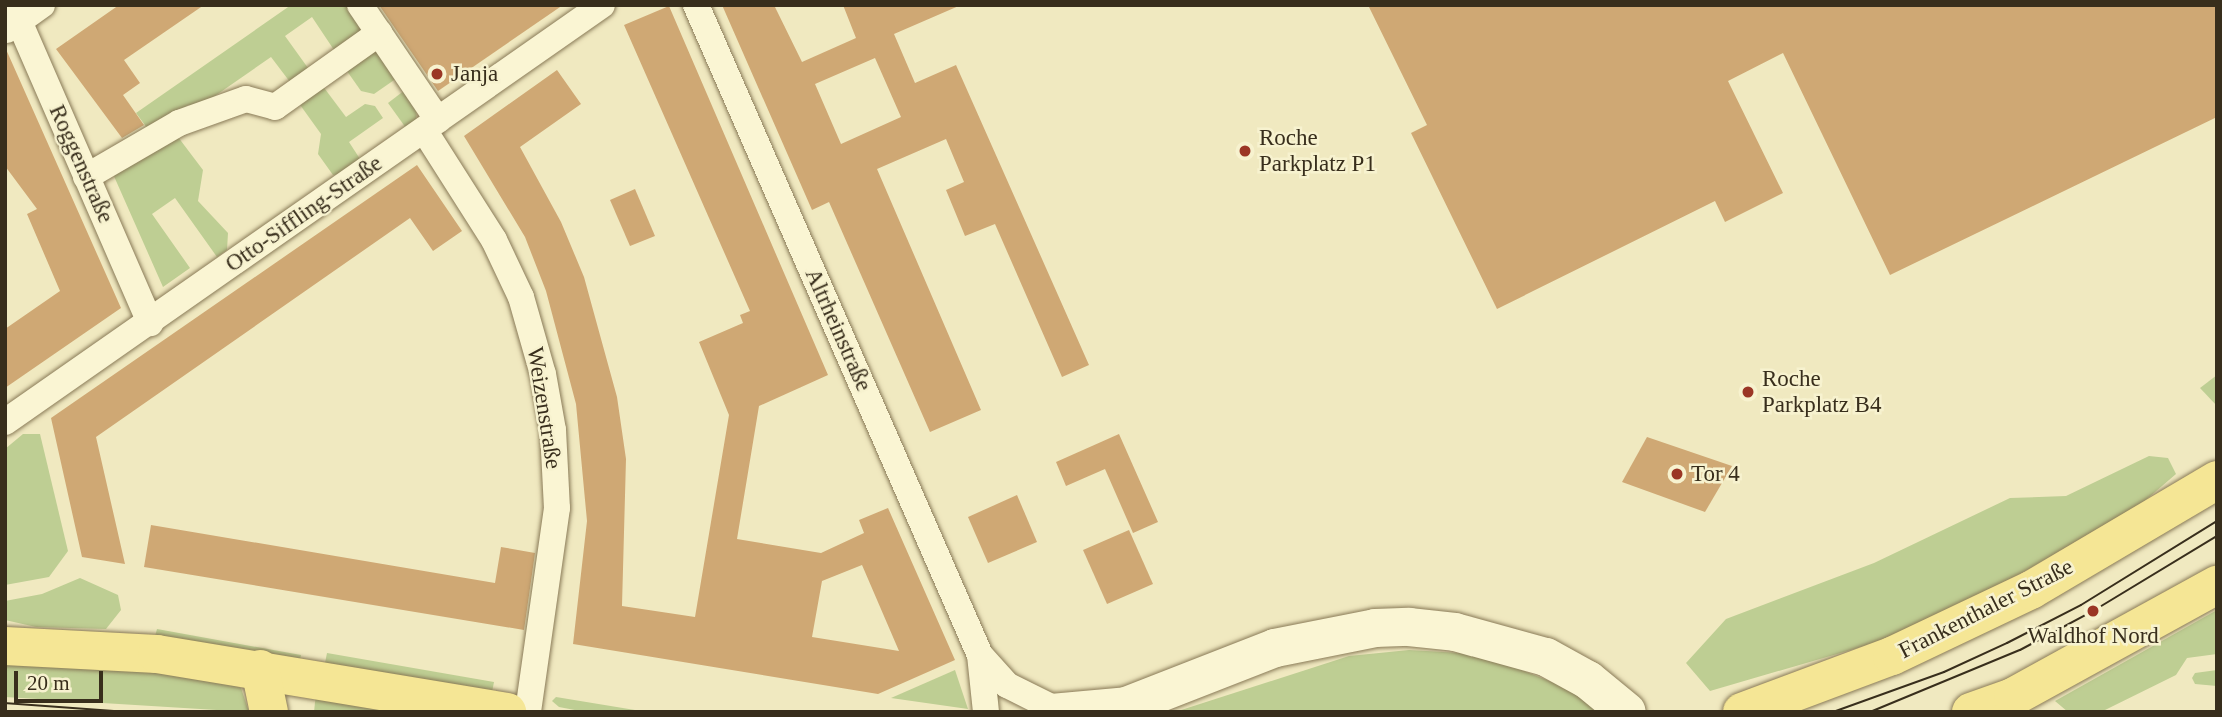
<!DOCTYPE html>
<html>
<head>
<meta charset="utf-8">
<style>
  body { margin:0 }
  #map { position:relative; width:2222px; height:717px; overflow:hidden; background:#f0e9c0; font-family:Georgia,serif }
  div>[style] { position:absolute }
  .green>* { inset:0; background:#bece93 }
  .building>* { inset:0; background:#cfa874 }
  .roads { filter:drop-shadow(0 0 2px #897a57) drop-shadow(0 0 2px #897a57) }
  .street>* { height:26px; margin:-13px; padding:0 13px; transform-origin:13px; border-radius:13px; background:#faf5d3 }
  .secondary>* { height:38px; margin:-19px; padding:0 19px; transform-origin:19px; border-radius:19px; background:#faf5d3 }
  .primary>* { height:38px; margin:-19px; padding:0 19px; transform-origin:19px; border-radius:19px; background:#f5e695 }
  .tram>* { height:2px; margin:-1px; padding:0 1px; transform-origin:1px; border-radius:1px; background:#382e1c }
  .dots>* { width:19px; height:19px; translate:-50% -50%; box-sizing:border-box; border:4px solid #f7f2cf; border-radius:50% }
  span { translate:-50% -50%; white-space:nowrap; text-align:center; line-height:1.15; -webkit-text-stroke:5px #f7f2cf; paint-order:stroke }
  .poi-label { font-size:23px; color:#382e1c }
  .left { translate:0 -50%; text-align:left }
  .street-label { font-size:23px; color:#382e1c }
  .frame { position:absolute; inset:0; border:7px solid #382e1c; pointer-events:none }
  .scale { position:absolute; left:14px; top:671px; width:89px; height:32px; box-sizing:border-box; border:4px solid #382e1c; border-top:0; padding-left:9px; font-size:21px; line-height:24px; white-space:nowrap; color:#382e1c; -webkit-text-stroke:5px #f7f2cf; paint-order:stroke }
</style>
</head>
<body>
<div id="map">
  <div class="green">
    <i style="clip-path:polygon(291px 5px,346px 5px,368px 35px,338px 56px,312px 17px,285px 36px,308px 68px,290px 82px,271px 57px,199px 107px,188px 105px,150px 132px,136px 113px)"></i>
    <i style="clip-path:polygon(372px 42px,397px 78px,374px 94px,361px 91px,342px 64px)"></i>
    <i style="clip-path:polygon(322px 85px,346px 117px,365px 104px,375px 106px,383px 118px,349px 142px,360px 159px,340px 174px,333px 175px,318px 154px,321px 134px,298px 102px)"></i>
    <i style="clip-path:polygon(405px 90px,417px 107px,416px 121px,406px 128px,388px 103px)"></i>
    <i style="clip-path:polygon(175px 133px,203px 170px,198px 201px,228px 233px,227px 250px,217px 257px,175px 198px,152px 214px,190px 268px,163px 287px,113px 174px)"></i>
    <i style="clip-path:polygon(2217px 375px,2217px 406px,2200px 388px)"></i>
    <i style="clip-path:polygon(23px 434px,40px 434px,68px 551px,49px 577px,5px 585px,5px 449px)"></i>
    <i style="clip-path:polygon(2149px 456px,2168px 458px,2176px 474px,2141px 504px,2020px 574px,1885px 640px,1710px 691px,1686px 663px,1726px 619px,1874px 563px,2010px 498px,2066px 496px)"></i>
    <i style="clip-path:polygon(80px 578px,118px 595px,121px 610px,106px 629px,36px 627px,5px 620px,5px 601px,42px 594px)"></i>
    <i style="clip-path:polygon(2217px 610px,2217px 654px,2187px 658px,2176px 675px,2103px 711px,2068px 712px,2055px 701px)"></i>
    <i style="clip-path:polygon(157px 629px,301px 655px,299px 665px,154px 640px)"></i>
    <i style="clip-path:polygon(1409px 650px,1461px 653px,1519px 669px,1580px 693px,1602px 712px,1175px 712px,1349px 656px)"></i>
    <i style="clip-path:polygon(327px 653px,494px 682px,492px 692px,325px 663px)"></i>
    <i style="clip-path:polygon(5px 661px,104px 664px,228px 680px,241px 688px,249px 712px,5px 697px)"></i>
    <i style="clip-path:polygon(955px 670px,968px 709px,891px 698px)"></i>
    <i style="clip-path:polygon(2217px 670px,2217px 686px,2195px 684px,2192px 678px,2195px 673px)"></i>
    <i style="clip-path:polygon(316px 693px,430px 712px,314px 712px)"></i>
    <i style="clip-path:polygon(556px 697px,647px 712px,585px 712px,559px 707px,552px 701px)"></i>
  </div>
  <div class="building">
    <i style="clip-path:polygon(119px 5px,204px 5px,124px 60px,140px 83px,123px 95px,144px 125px,122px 138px,56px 49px)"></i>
    <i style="clip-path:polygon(379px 5px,563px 5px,438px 91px)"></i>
    <i style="clip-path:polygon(evenodd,722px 5px,774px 5px,802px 62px,856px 38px,843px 5px,961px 5px,894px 34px,915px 83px,956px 65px,1089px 365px,1062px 377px,995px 224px,965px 236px,946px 190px,964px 182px,946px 139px,877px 169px,981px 410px,930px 432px,829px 202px,812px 210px,722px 5px,875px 58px,901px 117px,841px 144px,815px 84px,875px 58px)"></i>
    <i style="clip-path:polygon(1368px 5px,2217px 5px,2217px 117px,1890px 275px,1783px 53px,1728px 81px,1783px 193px,1725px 222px,1715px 201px,1497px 309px,1411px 133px,1427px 125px)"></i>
    <i style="clip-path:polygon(evenodd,669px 6px,828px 375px,759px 406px,737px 539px,821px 553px,864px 533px,859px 520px,888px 508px,955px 660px,878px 694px,573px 644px,587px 521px,576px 404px,546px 291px,525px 237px,464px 136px,557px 70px,581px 104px,520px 147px,561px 222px,584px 277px,617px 397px,626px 459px,622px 606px,695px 617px,729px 415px,699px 342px,743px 323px,740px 315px,750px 311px,624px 25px,669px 6px,862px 565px,899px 651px,812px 637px,822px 581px,862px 565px)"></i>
    <i style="clip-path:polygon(5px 47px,121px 308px,5px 388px,5px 329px,60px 291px,27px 214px,37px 209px,5px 166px)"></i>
    <i style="clip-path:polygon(417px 165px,462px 231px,433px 251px,410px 218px,96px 437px,125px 564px,82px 557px,51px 418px)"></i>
    <i style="clip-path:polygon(635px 189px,655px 236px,630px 246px,610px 200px)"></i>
    <i style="clip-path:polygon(1119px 434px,1158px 522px,1133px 533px,1105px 469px,1066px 486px,1056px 462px)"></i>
    <i style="clip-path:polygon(1647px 437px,1732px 466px,1705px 512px,1622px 482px)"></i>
    <i style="clip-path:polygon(1017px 495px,1037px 542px,988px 563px,968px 517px)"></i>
    <i style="clip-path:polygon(151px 525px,495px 583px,501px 547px,535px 553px,524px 630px,144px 567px)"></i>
    <i style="clip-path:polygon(1129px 530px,1153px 584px,1107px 604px,1083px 550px)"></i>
  </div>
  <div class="roads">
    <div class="street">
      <i style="left:12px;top:5px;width:347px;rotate:66.5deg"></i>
      <i style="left:360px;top:5px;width:139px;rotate:55.9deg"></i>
      <i style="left:696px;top:5px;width:709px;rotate:66.4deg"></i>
      <i style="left:980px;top:655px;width:57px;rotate:84deg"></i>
      <i style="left:7px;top:30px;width:43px;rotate:-35.5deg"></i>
      <i style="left:424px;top:130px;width:130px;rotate:57.5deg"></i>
      <i style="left:494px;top:240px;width:63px;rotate:64.7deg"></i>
      <i style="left:521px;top:297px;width:80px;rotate:74.1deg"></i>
      <i style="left:543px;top:374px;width:57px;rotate:79.9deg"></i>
      <i style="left:553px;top:430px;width:78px;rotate:87.1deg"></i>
      <i style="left:557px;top:508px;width:206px;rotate:98.1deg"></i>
      <i style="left:86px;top:177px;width:108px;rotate:-30.1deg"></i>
      <i style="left:179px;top:123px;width:71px;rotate:-19.7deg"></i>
      <i style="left:246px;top:99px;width:30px;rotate:15deg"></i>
      <i style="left:275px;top:107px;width:128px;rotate:-35.4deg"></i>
      <i style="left:5px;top:422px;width:728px;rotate:-34.93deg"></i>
      <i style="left:980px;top:655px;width:40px;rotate:48deg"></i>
      <i style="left:1007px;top:685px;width:49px;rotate:26.6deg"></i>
      <i style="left:1051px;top:707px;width:78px;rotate:-5.1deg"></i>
    </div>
    <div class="secondary">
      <i style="left:1111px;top:712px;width:176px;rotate:-21.3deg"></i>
      <i style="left:1275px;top:648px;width:102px;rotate:-11.3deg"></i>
      <i style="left:1375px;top:628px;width:34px;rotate:-2deg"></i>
      <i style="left:1409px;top:627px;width:46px;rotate:6.2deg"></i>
      <i style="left:1455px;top:632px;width:94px;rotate:15.4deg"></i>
      <i style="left:1546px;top:657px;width:48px;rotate:28.7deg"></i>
      <i style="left:1588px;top:680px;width:50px;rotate:39.4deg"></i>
    </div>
    <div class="primary">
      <i style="left:5px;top:646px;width:152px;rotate:3deg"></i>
      <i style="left:157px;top:654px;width:355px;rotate:9.4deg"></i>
      <i style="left:260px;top:669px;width:44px;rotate:78.2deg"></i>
      <i style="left:1742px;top:712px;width:160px;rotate:-20.5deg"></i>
      <i style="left:1892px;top:656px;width:154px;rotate:-25.4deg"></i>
      <i style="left:2031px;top:590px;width:216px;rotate:-30.6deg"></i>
      <i style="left:1971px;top:712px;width:45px;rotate:-19.7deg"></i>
      <i style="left:2013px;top:697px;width:233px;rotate:-28.8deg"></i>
    </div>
  </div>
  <div class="tram">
    <i style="left:5px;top:703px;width:122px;rotate:4.2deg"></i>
    <i style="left:1833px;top:712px;width:118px;rotate:-19.8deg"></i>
    <i style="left:1944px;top:672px;width:69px;rotate:-24.7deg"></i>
    <i style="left:2007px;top:643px;width:83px;rotate:-27.2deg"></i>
    <i style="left:2081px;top:605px;width:160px;rotate:-31.7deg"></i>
    <i style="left:1870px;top:712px;width:162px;rotate:-22.5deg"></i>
    <i style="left:2020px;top:650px;width:83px;rotate:-28.1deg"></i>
    <i style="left:2093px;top:611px;width:145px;rotate:-31.2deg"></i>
  </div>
  <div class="dots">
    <i style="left:437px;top:74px;background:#9b3625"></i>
    <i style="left:1245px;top:151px;background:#9b3625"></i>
    <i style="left:1748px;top:392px;background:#9b3625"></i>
    <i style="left:1677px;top:474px;background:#9b3625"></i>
    <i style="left:2093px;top:611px;background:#9b3625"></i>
  </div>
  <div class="poi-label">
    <span class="left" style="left:451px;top:74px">Janja</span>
    <span class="left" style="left:1259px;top:151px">Roche<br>Parkplatz P1</span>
    <span class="left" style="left:1762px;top:392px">Roche<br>Parkplatz B4</span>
    <span class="left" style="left:1691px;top:474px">Tor 4</span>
    <span style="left:2093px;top:636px">Waldhof Nord</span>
  </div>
  <div class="street-label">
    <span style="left:81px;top:164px;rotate:66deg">Roggenstraße</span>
    <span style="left:304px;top:214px;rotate:-35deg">Otto-Siffling-Straße</span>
    <span style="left:838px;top:330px;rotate:66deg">Altrheinstraße</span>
    <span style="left:544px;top:408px;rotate:81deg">Weizenstraße</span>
    <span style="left:1986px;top:609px;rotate:-27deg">Frankenthaler Straße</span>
  </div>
  <div class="frame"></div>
  <div class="scale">20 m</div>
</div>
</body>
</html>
